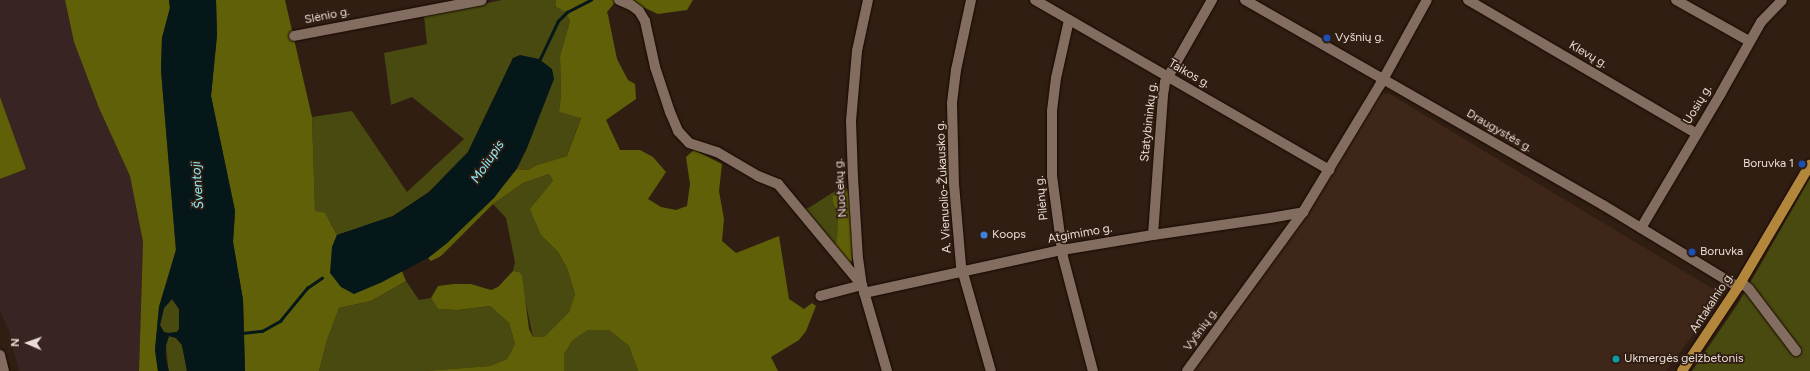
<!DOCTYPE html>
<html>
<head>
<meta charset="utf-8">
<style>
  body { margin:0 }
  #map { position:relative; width:1810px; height:371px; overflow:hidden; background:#301e13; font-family:Figtree,sans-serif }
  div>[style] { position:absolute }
  .commercial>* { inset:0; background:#382423 }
  .built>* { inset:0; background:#3e2618 }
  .green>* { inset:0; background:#494a0f }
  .forest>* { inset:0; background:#5f6007 }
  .water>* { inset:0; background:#051719 }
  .stream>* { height:2.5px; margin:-1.25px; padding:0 1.25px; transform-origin:1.25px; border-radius:1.25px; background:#051719 }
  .roads { filter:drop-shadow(0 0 1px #170701) drop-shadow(0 0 1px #170701) }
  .minor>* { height:10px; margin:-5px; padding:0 5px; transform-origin:5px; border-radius:5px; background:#836d60 }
  .major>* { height:10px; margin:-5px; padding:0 5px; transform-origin:5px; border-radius:5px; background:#b2863b }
  .dots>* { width:11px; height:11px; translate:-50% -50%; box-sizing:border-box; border:2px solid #301e13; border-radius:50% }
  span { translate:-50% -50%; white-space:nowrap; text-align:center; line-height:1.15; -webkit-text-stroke:3.5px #301e13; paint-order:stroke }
  .street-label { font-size:12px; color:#e9dcd5 }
  .poi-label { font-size:12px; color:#e9dcd5 }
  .left { translate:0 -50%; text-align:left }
  .right { translate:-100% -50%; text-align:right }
  .water-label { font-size:13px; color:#8ff0fe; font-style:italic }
  .north { position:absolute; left:8px; top:323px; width:40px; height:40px; -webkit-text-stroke:3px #301e13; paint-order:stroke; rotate:272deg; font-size:11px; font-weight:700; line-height:16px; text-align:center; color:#e9dcd5 }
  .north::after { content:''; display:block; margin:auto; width:14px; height:18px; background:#e9dcd5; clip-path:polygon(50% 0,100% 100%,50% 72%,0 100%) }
</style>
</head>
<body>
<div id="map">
  <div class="commercial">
    <i style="clip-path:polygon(0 0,65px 0,74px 42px,99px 108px,130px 176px,143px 242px,139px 371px,19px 371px,9px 331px,0 311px,0 179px,26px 169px,0 97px)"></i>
  </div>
  <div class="built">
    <i style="clip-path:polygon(1388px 93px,1723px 295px,1666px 371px,1191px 371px,1264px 274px,1329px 178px,1379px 95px)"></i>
  </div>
  <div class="green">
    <i style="clip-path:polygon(502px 0,556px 0,556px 7px,567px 12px,570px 21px,560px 56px,561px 95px,559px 112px,581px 117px,567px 156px,537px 165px,528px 170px,517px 169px,527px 148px,513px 58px,468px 152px,429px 192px,393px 216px,337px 235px,329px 220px,315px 211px,312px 117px,352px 111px,407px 192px,464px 139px,412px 97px,391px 105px,384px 53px,427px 44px,424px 16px)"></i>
    <i style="clip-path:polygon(549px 174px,553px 181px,541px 235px,558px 252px,567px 268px,575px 294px,569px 312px,544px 337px,533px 337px,519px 272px,513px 271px,515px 262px,506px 218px,493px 204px,523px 183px)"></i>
    <i style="clip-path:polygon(1810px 178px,1810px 371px,1692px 371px,1739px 302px)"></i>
    <i style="clip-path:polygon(843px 186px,848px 190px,849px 195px,846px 190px,833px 203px,838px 213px,837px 239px,835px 245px,803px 210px,810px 207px)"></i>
    <i style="clip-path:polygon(406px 281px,419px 300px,431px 298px,438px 309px,457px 310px,490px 306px,509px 323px,515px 344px,507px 359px,490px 366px,424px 371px,319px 371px,327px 340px,339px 308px,371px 301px)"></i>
    <i style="clip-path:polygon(172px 299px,179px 309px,179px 329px,177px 332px,168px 333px,164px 332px,160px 326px,164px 308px)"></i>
    <i style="clip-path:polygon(588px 330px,609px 330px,629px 346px,638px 371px,564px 371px,564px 354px,573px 340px)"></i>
    <i style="clip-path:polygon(169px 336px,176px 338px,182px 345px,187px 371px,169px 371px,168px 368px,166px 345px)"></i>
  </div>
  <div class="forest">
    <i style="clip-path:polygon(65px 0,169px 0,170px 8px,162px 38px,161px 70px,176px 250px,159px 307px,155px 350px,158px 371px,139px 371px,143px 242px,130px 176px,99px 108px,74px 42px)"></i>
    <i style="clip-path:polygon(216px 0,285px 0,312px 117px,315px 211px,325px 213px,337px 235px,332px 247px,380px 283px,402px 271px,406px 281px,371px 301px,339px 308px,327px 340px,319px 371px,245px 371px,243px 300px,233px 242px,235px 211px,211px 96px,217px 35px)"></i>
    <i style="clip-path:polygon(556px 0,617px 0,607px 12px,608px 15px,617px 59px,628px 80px,635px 84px,636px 99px,606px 120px,620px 150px,640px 150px,653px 157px,666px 172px,648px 199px,661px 207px,676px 210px,687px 206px,690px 184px,686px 157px,694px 150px,722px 164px,719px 191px,724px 219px,722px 241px,736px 253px,779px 236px,789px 299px,804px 309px,812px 303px,816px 306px,806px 331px,799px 340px,771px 357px,778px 371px,638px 371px,629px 346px,609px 330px,588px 330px,573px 340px,564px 354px,564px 371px,424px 371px,490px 366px,507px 359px,515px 344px,509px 323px,490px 306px,457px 310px,438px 309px,431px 298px,438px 286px,453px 284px,471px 284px,491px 290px,498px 287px,513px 271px,519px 272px,522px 276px,529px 329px,533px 337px,544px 337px,569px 312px,575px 294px,567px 268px,558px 252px,541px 235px,530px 209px,553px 181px,549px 174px,523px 183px,493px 204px,441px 256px,431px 261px,428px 258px,447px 243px,493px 198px,517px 169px,528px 170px,537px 165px,567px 156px,581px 118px,559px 112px,561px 95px,560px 56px,570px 21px,566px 12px,556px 7px)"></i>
    <i style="clip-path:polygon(628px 0,693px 0,687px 10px,658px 14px)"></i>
    <i style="clip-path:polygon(0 97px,26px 169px,0 179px)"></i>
    <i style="clip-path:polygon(842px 188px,846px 190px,849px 195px,853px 255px,851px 264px,848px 265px,835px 245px,837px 239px,838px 213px,833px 203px,833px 196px,837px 191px)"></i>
  </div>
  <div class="water">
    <i style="clip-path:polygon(evenodd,169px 0,216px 0,217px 35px,211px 96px,235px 211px,233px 242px,243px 300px,245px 371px,187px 371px,182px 345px,176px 338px,169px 336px,166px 345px,165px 356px,169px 371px,158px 371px,155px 350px,159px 307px,176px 250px,161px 70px,162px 38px,170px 8px,169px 0,172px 299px,179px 309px,179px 329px,177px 332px,168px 333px,164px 332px,160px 325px,164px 308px,172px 299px)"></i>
    <i style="clip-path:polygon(520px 55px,539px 59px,552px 69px,554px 79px,527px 148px,516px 169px,494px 198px,447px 243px,428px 258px,380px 283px,354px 294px,341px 287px,330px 273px,332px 247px,337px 235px,393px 216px,429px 192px,468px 152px,513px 58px)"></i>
  </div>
  <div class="stream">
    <i style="left:539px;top:61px;width:44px;rotate:-64.6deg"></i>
    <i style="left:558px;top:21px;width:13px;rotate:-45deg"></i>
    <i style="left:567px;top:12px;width:27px;rotate:-27deg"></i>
    <i style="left:242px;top:333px;width:20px;rotate:-6deg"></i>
    <i style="left:262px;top:331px;width:21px;rotate:-29deg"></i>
    <i style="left:280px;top:321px;width:43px;rotate:-50.7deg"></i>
    <i style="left:307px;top:288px;width:18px;rotate:-34deg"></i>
  </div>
  <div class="roads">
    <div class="minor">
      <i style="left:619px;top:0;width:13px;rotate:23deg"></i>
      <i style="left:631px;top:5px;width:10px;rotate:37deg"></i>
      <i style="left:639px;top:11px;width:12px;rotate:59deg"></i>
      <i style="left:645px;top:21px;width:47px;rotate:77.7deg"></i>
      <i style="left:655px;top:67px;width:47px;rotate:71.6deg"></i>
      <i style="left:670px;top:112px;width:21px;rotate:67deg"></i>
      <i style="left:678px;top:131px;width:16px;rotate:47deg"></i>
      <i style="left:689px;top:143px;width:29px;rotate:18deg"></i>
      <i style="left:717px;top:152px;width:48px;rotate:30.3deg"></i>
      <i style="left:758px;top:176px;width:22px;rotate:22deg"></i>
      <i style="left:778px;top:184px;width:131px;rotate:50.3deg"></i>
      <i style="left:862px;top:285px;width:43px;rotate:165.3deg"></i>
      <i style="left:868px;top:0;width:52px;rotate:102.2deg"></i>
      <i style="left:857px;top:51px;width:70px;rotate:94.9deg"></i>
      <i style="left:851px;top:121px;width:56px;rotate:88deg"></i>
      <i style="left:853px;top:177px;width:81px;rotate:86.5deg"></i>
      <i style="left:858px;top:258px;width:27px;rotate:82deg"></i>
      <i style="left:862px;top:285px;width:90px;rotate:73.8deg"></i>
      <i style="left:971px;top:0;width:72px;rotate:102.1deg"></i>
      <i style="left:956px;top:70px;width:34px;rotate:97deg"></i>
      <i style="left:952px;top:104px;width:80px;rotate:88.6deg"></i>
      <i style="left:954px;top:184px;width:82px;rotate:85.1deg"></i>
      <i style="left:961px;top:266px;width:109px;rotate:74.1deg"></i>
      <i style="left:1035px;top:0;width:340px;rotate:30deg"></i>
      <i style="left:1245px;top:0;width:413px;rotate:29.8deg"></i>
      <i style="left:1603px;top:205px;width:158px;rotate:31.3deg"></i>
      <i style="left:1468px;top:0;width:264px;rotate:30.3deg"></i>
      <i style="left:1676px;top:0;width:84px;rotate:29.3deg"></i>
      <i style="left:1069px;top:20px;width:59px;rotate:102.6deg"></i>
      <i style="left:1056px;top:78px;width:33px;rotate:97deg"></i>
      <i style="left:1052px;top:111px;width:65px;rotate:90deg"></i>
      <i style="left:1052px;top:176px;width:82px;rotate:82.3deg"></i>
      <i style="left:1063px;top:257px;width:118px;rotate:75.3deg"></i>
      <i style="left:294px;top:36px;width:191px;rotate:-10.8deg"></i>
      <i style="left:1641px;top:228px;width:157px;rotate:-59.3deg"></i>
      <i style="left:1721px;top:93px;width:81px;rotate:-60.6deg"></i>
      <i style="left:1761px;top:22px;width:30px;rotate:-46deg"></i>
      <i style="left:1153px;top:235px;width:140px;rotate:-85.9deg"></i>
      <i style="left:1163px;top:95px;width:13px;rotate:-81deg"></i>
      <i style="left:1165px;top:82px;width:95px;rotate:-60.2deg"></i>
      <i style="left:1741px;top:282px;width:11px;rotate:41deg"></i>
      <i style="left:1749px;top:289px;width:78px;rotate:52.8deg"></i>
      <i style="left:864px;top:293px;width:203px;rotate:-12.3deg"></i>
      <i style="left:1062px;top:250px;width:92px;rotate:-9.4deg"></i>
      <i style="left:1153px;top:235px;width:118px;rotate:-8.3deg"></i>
      <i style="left:1270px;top:218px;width:34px;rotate:-10deg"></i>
      <i style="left:0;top:355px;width:16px;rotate:76deg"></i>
      <i style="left:1187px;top:371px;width:197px;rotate:-53.9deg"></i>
      <i style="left:1303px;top:212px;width:149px;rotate:-58.8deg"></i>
      <i style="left:1380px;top:85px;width:97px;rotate:-61.1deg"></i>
    </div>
    <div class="major">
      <i style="left:1682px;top:371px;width:101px;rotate:-56.3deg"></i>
      <i style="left:1738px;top:287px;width:142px;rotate:-59.5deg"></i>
    </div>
  </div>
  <div class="dots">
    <i style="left:1327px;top:38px;background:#1a4fb4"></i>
    <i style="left:1802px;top:164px;background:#1a4fb4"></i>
    <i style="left:984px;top:235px;background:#3f7fe0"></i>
    <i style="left:1692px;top:252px;background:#1a4fb4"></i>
    <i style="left:1616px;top:359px;background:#0f9aa8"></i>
  </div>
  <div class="street-label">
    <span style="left:327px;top:16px;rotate:-11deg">Slėnio g.</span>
    <span style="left:1588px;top:55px;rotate:30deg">Klevų g.</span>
    <span style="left:1189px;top:74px;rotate:30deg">Taikos g.</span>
    <span style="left:1698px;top:105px;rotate:-59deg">Uosių g.</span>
    <span style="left:1149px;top:122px;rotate:-84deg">Statybininkų g.</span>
    <span style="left:1499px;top:131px;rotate:30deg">Draugystės g.</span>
    <span style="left:944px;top:187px;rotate:-93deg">A. Vienuolio-Žukausko g.</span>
    <span style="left:841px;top:188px;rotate:-94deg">Nuotekų g.</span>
    <span style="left:1042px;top:198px;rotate:-96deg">Pilėnų g.</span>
    <span style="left:1080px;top:234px;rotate:-10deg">Atgimimo g.</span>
    <span style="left:1712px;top:303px;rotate:-57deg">Antakalnio g.</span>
    <span style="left:1201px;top:330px;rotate:-54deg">Vyšnių g.</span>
  </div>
  <div class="poi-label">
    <span class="left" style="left:1335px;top:38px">Vyšnių g.</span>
    <span class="right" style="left:1794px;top:164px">Boruvka 1</span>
    <span class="left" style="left:992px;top:235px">Koops</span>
    <span class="left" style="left:1700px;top:252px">Boruvka</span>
    <span class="left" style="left:1624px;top:359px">Ukmergės gelžbetonis</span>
  </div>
  <div class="water-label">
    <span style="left:488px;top:162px;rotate:-56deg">Moliupis</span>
    <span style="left:198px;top:185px;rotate:-94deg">Šventoji</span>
  </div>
  <div class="north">N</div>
</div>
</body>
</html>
